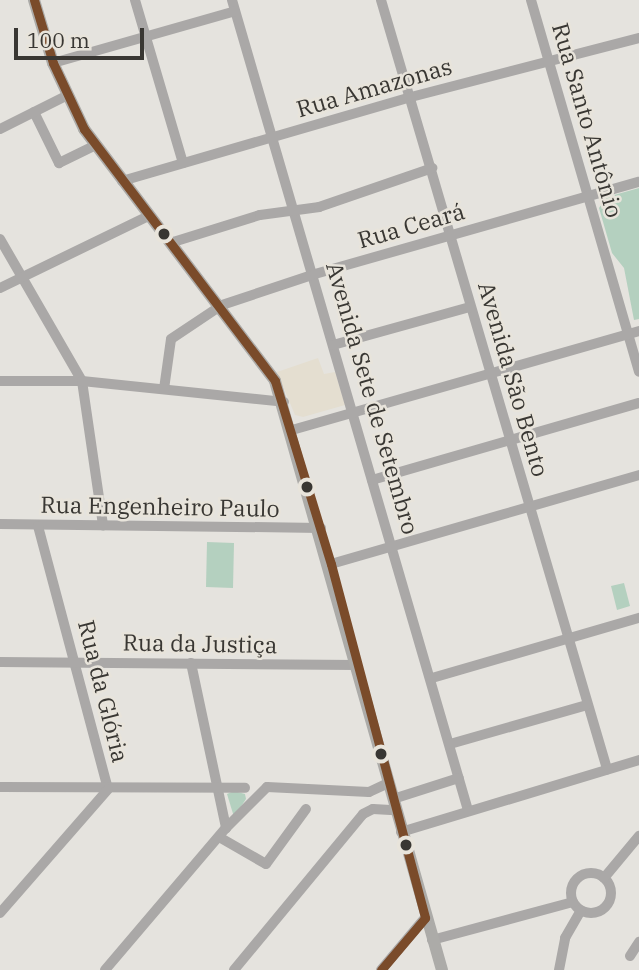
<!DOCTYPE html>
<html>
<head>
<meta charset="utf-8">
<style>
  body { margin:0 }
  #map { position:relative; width:639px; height:970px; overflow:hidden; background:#e5e3de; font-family:"IBM Plex Serif",serif }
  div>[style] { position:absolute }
  .commercial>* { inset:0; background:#e4ded0 }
  .green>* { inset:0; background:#b4d0bf }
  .minor>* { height:10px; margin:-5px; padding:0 5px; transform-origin:5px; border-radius:5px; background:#aaa8a7 }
  .minor>.ring { margin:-5px; padding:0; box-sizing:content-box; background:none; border:10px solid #aaa8a7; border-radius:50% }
  .major>* { height:12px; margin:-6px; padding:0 6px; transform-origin:6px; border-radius:6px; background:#acaba8 }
  .bus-1>* { height:9px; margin:-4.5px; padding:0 4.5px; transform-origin:4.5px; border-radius:4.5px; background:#7a4b2a }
  .dots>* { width:19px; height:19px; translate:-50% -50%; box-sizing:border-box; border:4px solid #e8e4db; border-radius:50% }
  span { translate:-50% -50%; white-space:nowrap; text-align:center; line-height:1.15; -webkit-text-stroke:5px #e8e4db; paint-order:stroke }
  .street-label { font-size:23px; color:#393733 }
  .scale { position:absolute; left:14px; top:28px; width:130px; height:32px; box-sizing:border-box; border:4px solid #393733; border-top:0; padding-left:9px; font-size:21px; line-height:24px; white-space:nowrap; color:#393733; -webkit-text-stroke:5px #e8e4db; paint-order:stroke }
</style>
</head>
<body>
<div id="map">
  <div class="commercial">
    <i style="clip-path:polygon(318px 358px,324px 374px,335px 372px,345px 405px,303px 417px,295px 415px,277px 372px)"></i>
  </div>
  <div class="green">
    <i style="clip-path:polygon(639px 188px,639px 319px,634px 320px,624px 268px,612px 253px,599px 208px,607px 197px)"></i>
    <i style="clip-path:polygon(207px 542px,234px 543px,233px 588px,206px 587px)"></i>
    <i style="clip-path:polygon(624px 583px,630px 606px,617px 610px,611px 586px)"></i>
    <i style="clip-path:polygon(234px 791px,245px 794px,246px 799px,234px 817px,227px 794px)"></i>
  </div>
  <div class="minor">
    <i style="left:135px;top:0;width:170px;rotate:73.6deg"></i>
    <i style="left:232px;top:0;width:844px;rotate:73.76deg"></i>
    <i style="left:381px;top:0;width:802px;rotate:73.62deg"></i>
    <i style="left:531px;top:0;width:387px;rotate:73.8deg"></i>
    <i style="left:53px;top:63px;width:189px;rotate:-15.9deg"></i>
    <i style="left:34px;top:112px;width:57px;rotate:63.9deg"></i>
    <i style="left:59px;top:163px;width:41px;rotate:-25.9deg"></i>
    <i style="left:0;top:129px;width:74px;rotate:-26.6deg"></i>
    <i style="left:122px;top:181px;width:301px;rotate:-16.2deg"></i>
    <i style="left:411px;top:97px;width:236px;rotate:-14.5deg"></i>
    <i style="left:0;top:239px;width:164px;rotate:60deg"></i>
    <i style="left:82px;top:381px;width:146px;rotate:81.7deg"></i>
    <i style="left:170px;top:243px;width:94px;rotate:-17.3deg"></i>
    <i style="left:260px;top:215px;width:60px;rotate:-7.7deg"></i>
    <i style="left:319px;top:207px;width:120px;rotate:-19deg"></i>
    <i style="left:0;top:288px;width:165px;rotate:-25.9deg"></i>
    <i style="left:333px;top:345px;width:142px;rotate:-15.5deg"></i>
    <i style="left:0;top:381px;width:82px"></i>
    <i style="left:82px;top:381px;width:203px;rotate:5.9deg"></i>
    <i style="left:164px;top:389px;width:50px;rotate:-82deg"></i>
    <i style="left:171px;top:339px;width:61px;rotate:-33.7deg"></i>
    <i style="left:222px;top:305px;width:98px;rotate:-18.4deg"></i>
    <i style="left:315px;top:274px;width:337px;rotate:-15.9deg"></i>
    <i style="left:292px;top:430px;width:361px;rotate:-15.9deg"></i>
    <i style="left:372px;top:480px;width:278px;rotate:-16.1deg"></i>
    <i style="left:0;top:524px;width:321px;rotate:0.7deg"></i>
    <i style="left:38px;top:526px;width:272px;rotate:75.1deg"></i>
    <i style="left:331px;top:564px;width:321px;rotate:-16.1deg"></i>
    <i style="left:0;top:662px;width:357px;rotate:0.5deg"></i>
    <i style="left:191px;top:663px;width:169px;rotate:78deg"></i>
    <i style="left:432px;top:678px;width:216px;rotate:-16.2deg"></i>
    <i style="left:450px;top:744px;width:142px;rotate:-15.9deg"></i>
    <i style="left:0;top:787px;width:245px;rotate:0.2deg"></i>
    <i style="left:393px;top:799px;width:69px;rotate:-17.7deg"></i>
    <i style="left:401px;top:832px;width:249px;rotate:-16.8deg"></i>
    <i style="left:219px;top:837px;width:54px;rotate:29.9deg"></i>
    <i style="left:266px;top:864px;width:68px;rotate:-54deg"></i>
    <i class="ring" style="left:571px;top:873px;width:30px;height:30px"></i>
    <i style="left:604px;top:878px;width:55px;rotate:-50.2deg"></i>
    <i style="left:0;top:913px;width:164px;rotate:-48.9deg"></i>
    <i style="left:432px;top:940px;width:146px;rotate:-15.1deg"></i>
    <i style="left:630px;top:956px;width:17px;rotate:-57deg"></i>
    <i style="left:105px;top:970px;width:187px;rotate:-49.6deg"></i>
    <i style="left:226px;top:828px;width:58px;rotate:-45deg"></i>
    <i style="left:267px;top:787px;width:102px;rotate:2.8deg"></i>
    <i style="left:369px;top:792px;width:21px;rotate:-25deg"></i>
    <i style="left:234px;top:970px;width:202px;rotate:-50.4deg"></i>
    <i style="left:363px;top:814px;width:11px;rotate:-27deg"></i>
    <i style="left:373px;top:809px;width:22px;rotate:3deg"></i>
    <i style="left:381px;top:970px;width:68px;rotate:-49.8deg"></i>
    <i style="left:559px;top:970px;width:33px;rotate:-79deg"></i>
    <i style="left:565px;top:938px;width:32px;rotate:-60deg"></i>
  </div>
  <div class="major">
    <i style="left:34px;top:0;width:66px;rotate:73.2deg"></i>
    <i style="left:53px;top:63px;width:73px;rotate:64.8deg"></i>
    <i style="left:84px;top:129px;width:316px;rotate:52.8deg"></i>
    <i style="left:275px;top:381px;width:612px;rotate:74.17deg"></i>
  </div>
  <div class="bus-1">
    <i style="left:34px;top:0;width:66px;rotate:73.2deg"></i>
    <i style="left:53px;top:63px;width:73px;rotate:64.8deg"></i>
    <i style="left:84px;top:129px;width:316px;rotate:52.8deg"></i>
    <i style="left:275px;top:381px;width:191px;rotate:73deg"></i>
    <i style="left:331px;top:564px;width:366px;rotate:75.1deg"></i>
    <i style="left:381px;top:970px;width:68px;rotate:-49.8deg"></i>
  </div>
  <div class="dots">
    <i style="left:164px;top:234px;background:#393733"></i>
    <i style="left:307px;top:487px;background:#393733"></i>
    <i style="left:381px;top:754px;background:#393733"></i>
    <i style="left:406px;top:845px;background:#393733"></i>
  </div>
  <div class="street-label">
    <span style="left:374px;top:87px;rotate:-16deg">Rua Amazonas</span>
    <span style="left:588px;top:120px;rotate:74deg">Rua Santo Antônio</span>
    <span style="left:411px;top:225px;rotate:-16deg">Rua Ceará</span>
    <span style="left:514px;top:379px;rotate:74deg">Avenida São Bento</span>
    <span style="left:373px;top:398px;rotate:74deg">Avenida Sete de Setembro</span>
    <span style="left:160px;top:506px;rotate:1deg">Rua Engenheiro Paulo</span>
    <span style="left:200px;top:643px;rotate:1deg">Rua da Justiça</span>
    <span style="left:104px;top:691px;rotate:76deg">Rua da Glória</span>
  </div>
  <div class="scale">100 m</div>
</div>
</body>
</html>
